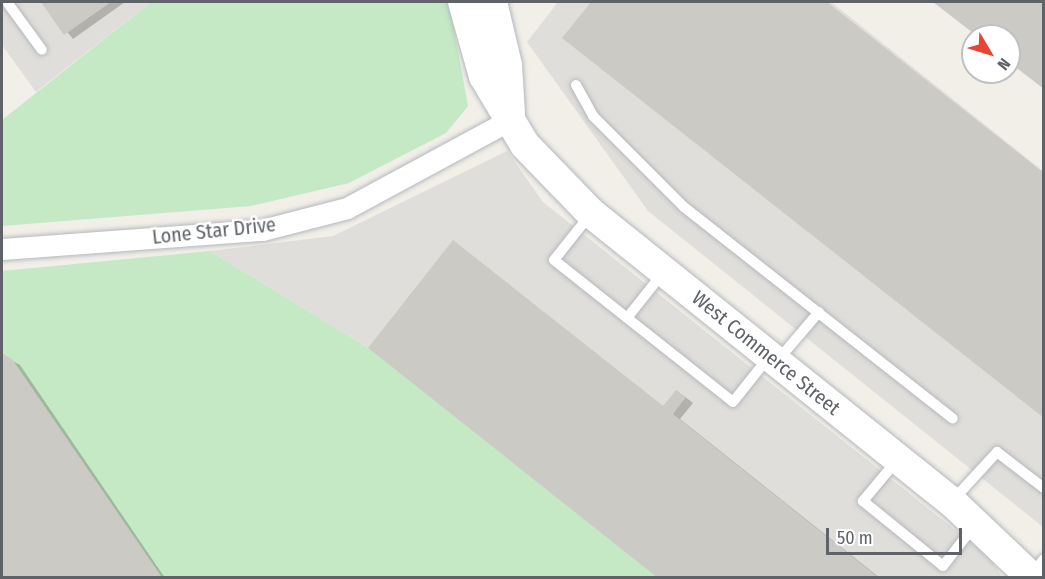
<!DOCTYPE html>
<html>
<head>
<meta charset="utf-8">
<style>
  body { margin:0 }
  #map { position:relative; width:1045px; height:579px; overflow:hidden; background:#f1efe8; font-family:"Fira Sans Condensed",sans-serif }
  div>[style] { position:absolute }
  .industrial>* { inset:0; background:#e0deda }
  .green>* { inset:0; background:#c5e8c5 }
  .shadow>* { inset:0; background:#0003 }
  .building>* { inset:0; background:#cccac5 }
  .roads { filter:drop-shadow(0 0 2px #b5b8bc) drop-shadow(0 0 2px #b5b8bc) }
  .lane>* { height:10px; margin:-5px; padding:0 5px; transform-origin:5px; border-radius:5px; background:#fff }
  .street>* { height:21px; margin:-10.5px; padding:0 10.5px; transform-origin:10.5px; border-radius:10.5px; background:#fff }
  .secondary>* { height:30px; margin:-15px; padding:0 15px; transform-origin:15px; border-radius:15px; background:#fff }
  span { translate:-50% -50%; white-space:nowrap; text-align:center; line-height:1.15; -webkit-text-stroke:5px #fff; paint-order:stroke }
  .street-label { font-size:20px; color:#5f6368 }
  .frame { position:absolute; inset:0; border:3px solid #5f6368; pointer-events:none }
  .north { position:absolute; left:961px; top:24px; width:60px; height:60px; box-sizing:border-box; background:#fff; border:2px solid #bfc1c3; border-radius:50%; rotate:128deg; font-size:16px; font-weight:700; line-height:24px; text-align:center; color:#5f6368 }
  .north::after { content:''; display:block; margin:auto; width:21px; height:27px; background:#ea4335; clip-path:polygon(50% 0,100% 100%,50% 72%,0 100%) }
  .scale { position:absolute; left:826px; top:528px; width:136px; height:27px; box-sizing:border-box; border:3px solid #5f6368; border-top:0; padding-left:8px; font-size:18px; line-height:21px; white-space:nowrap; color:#5f6368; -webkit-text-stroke:4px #fff; paint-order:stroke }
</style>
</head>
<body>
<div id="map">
  <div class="industrial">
    <i style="clip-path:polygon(2px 2px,151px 2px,36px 92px,2px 45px)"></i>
    <i style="clip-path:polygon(558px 2px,831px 2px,1043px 171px,1043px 527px,648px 211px,527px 42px)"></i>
    <i style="clip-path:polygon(507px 151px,543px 202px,989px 557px,1002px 577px,658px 577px,368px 348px,210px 251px,333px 236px)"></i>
  </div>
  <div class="green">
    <i style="clip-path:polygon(151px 2px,449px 2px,468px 106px,446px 133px,349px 183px,251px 206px,2px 226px,2px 120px)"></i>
    <i style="clip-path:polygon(210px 251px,368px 348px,658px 577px,162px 577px,12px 359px,2px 353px,2px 271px)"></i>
  </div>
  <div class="shadow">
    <i style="clip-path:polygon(42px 2px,125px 2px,73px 39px)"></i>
    <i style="clip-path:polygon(593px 2px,826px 2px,1044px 174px,564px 38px)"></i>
    <i style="clip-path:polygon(936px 2px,1044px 2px,1044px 87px,1009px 60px,1009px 36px,979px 36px)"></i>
    <i style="clip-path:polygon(454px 242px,664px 407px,684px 396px,693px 403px,680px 419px,880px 578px,661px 578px)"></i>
    <i style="clip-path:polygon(2px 355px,20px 365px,165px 578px,2px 578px)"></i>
  </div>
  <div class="building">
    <i style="clip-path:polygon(41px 2px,111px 2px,64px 35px)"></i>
    <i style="clip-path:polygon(591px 2px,827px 2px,1044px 173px,1044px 418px,562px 38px)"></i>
    <i style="clip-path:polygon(933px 2px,1044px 2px,1044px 89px,1009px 62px,1009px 36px,977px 36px)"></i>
    <i style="clip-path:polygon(453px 240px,663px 406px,676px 390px,686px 397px,673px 414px,879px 578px,658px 578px,368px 348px)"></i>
    <i style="clip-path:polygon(2px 353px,12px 359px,162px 578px,2px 578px)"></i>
  </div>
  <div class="roads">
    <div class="lane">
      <i style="left:7px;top:2px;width:59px;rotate:53.9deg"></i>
      <i style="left:576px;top:85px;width:35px;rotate:61deg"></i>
      <i style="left:593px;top:116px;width:129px;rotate:45deg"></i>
      <i style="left:684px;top:207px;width:342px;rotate:38.2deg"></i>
      <i style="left:589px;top:216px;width:56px;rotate:128.5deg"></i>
      <i style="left:554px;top:260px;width:228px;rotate:38.4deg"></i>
      <i style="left:733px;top:402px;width:56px;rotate:-51.5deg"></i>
      <i style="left:627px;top:318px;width:56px;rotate:-51.5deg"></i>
      <i style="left:778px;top:360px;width:63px;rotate:-49.5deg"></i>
      <i style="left:898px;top:459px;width:55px;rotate:129.8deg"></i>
      <i style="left:863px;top:501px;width:103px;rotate:39.1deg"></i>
      <i style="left:943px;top:566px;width:51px;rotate:-52.2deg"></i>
      <i style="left:954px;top:499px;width:64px;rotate:-47.5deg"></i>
      <i style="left:997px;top:452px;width:59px;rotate:37.5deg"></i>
      <i style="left:1031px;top:576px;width:21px;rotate:-53deg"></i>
    </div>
    <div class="street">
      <i style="left:2px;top:249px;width:261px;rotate:-4.2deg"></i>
      <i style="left:262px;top:230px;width:88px;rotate:-14.5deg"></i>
      <i style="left:347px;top:208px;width:185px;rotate:-28.4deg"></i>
    </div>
    <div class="secondary">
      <i style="left:463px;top:2px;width:77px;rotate:74.2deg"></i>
      <i style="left:484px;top:76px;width:51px;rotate:59.4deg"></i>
      <i style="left:510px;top:120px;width:29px;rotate:59deg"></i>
      <i style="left:525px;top:145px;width:95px;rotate:45.9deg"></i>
      <i style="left:591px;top:213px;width:461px;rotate:38.7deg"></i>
      <i style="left:951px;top:501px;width:112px;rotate:43.5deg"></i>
      <i style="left:492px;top:2px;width:65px;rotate:76.6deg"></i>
      <i style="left:507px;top:65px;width:49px;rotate:86.5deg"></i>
    </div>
  </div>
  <div class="street-label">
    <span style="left:214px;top:231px;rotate:-6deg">Lone Star Drive</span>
    <span style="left:766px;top:353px;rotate:39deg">West Commerce Street</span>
  </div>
  <div class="frame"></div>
  <div class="north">N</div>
  <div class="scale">50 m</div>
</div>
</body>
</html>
